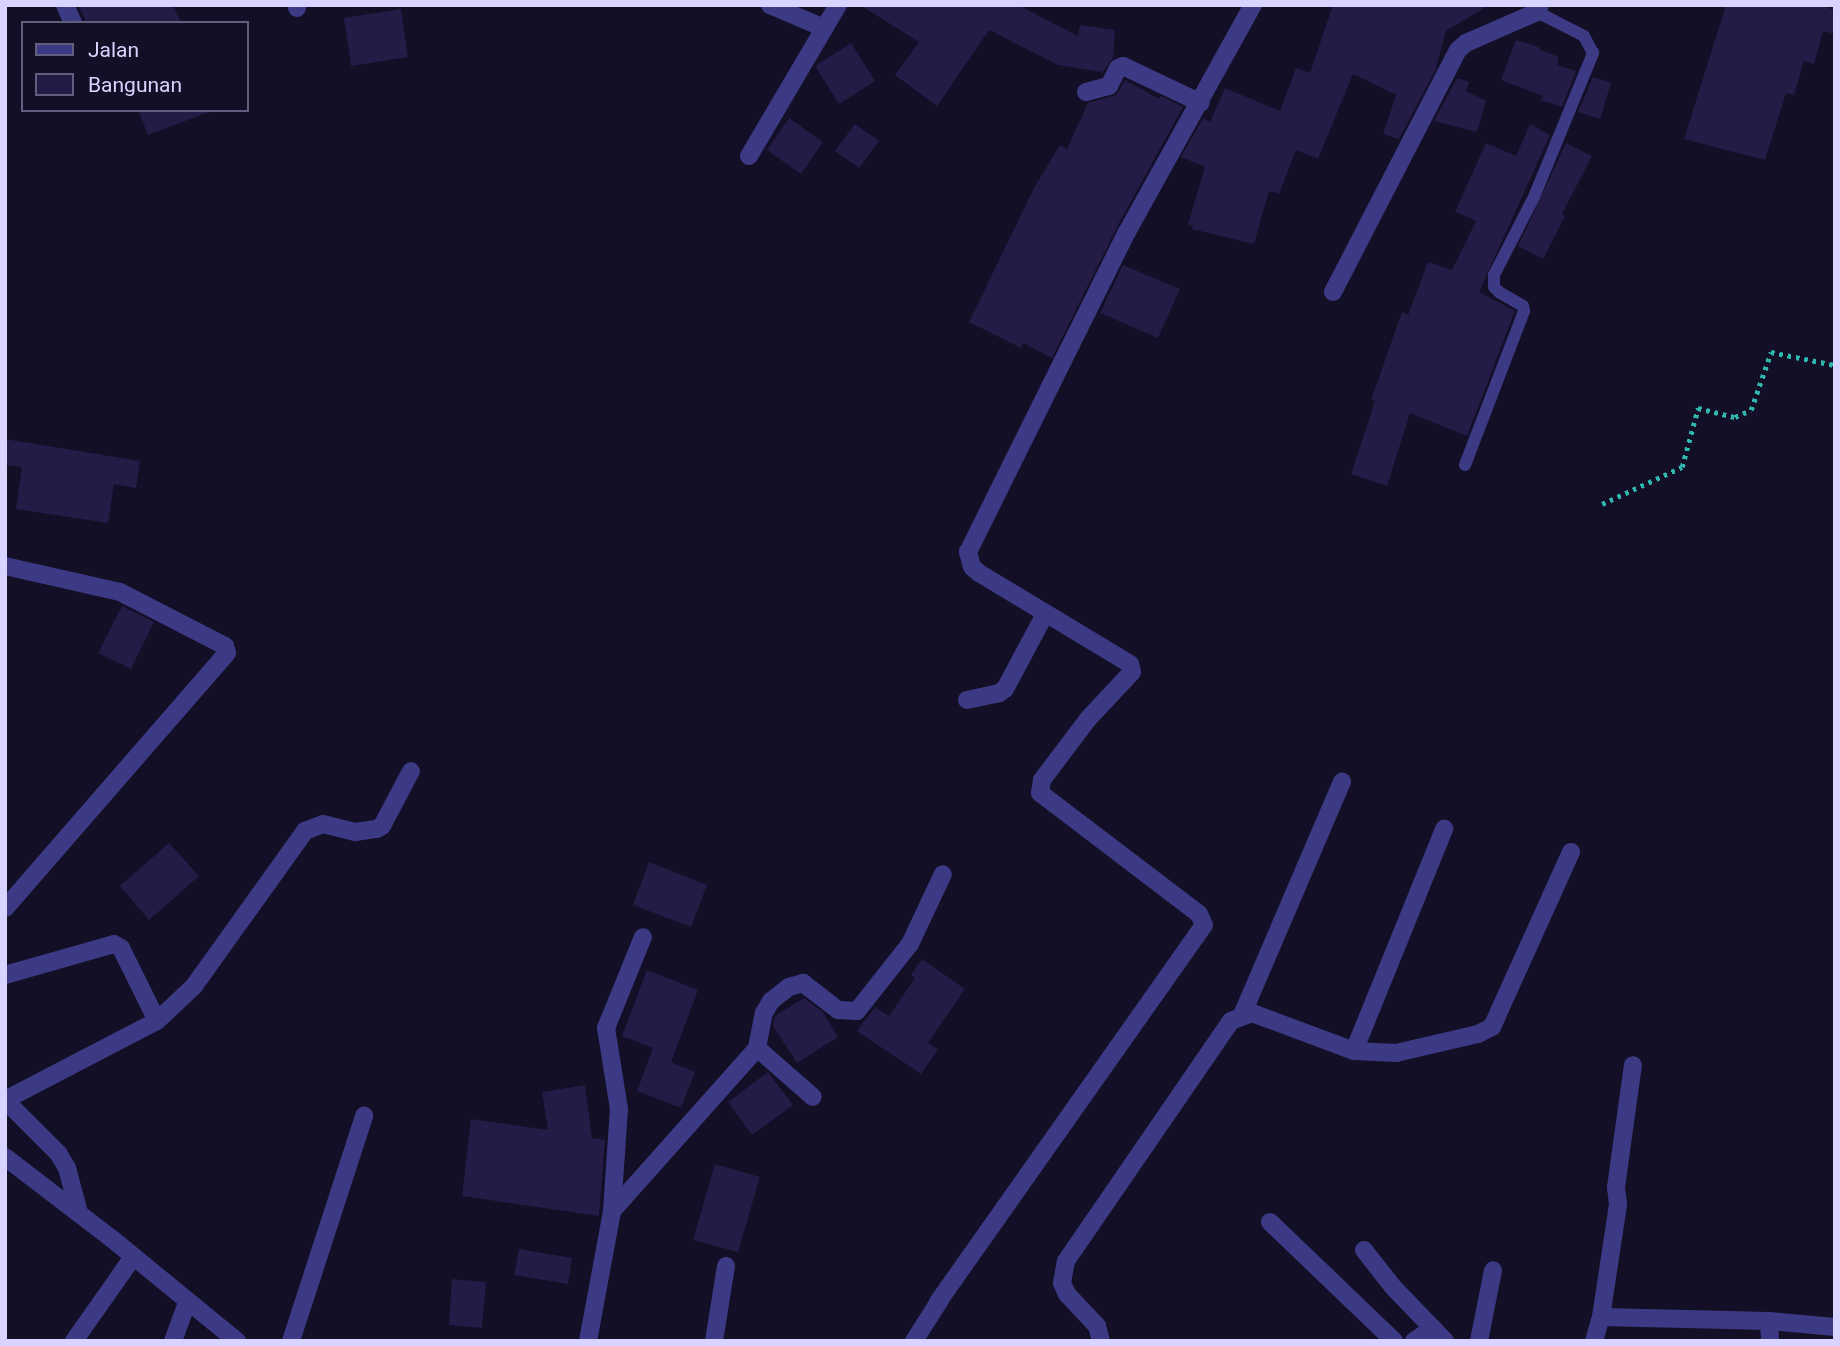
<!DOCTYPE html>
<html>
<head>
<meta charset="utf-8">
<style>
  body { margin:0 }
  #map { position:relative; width:1840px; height:1346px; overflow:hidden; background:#130f26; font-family:Roboto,sans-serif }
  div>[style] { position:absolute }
  .building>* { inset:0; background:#241b47 }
  .path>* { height:4.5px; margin-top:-2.25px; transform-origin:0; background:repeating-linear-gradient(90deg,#2fb8b0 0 3.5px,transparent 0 8.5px) }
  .service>* { height:12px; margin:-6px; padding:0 6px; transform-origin:6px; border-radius:6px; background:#3d3a85 }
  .minor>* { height:18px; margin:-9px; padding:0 9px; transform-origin:9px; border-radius:9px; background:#3d3a85 }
  .tertiary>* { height:18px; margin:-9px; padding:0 9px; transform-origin:9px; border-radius:9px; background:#3d3a85 }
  span { translate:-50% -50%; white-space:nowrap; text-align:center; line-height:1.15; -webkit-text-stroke:5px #130f26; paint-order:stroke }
  .frame { position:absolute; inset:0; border:7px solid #d9d4ff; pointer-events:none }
  .legend { position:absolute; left:21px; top:21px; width:228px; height:91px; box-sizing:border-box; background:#130f26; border:2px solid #625e7d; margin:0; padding:9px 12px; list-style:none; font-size:21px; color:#d9d4ff }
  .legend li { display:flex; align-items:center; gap:14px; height:35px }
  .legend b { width:35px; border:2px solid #625e7d }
</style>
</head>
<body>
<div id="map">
  <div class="building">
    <i style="clip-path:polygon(78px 5px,172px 5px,182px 23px,87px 23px)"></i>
    <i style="clip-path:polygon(860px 5px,1018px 5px,1078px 36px,1080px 25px,1115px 30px,1113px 58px,1099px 77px,1102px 72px,1058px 65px,989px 30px,937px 106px,895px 75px,919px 42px)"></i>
    <i style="clip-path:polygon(1333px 5px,1489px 5px,1446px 31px,1435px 71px,1399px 139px,1383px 134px,1396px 95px,1353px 74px,1318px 159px,1296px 150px,1279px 194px,1269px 191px,1254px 244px,1192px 229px,1193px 226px,1188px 224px,1205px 167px,1181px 157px,1203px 118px,1210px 122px,1225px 88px,1280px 111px,1296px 68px,1310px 73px)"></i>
    <i style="clip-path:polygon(1726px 5px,1819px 5px,1835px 10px,1835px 34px,1823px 31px,1814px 64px,1804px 61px,1794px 95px,1786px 93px,1765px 160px,1684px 139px)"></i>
    <i style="clip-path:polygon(401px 9px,408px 57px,351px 66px,344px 18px)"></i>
    <i style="clip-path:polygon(1516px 40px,1539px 47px,1539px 49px,1559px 57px,1557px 65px,1576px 71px,1562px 107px,1541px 100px,1543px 96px,1501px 80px)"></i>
    <i style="clip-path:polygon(851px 43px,875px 81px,839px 104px,815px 66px)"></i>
    <i style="clip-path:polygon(1593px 77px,1611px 83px,1600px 119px,1578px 112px)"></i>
    <i style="clip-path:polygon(1457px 78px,1469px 82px,1466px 91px,1486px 101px,1477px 132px,1434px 121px)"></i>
    <i style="clip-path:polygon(1125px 80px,1159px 99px,1161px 96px,1183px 107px,1117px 227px,1052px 358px,1023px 343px,1021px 348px,969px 322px,1034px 188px,1060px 145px,1067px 149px,1088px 103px,1116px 95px)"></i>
    <i style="clip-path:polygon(138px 110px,209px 110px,209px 112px,148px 135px)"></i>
    <i style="clip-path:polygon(789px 118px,823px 142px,801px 174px,767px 150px)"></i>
    <i style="clip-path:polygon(855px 124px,879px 141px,859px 168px,835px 151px)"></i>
    <i style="clip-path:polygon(1530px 124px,1550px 135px,1479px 292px,1515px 311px,1467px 436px,1410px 413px,1387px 486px,1351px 474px,1375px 401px,1371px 400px,1402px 312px,1408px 315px,1428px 262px,1452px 270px,1476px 221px,1455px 212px,1486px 143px,1516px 156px)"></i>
    <i style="clip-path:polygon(1566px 143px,1592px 156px,1562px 214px,1565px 216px,1543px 259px,1518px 246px)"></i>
    <i style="clip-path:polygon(1123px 265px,1180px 289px,1158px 338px,1100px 313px)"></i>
    <i style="clip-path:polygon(5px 439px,140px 461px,136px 488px,114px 484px,108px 523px,16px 509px,22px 467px,5px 465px)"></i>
    <i style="clip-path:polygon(122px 606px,154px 622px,131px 669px,98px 653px)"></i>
    <i style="clip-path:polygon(169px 843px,199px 876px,149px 920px,120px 886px)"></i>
    <i style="clip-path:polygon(649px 862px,707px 885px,691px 927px,633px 905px)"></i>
    <i style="clip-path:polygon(922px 959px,965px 989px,928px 1043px,938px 1049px,921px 1074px,857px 1031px,875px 1007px,889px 1016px,915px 978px,911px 975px)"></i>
    <i style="clip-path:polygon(647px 970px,698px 990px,671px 1062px,695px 1072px,681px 1108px,637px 1091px,653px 1048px,622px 1036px)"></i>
    <i style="clip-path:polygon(804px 998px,823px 1012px,838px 1037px,797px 1063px,773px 1026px,775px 1016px)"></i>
    <i style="clip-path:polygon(768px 1072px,793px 1105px,752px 1135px,728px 1102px)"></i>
    <i style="clip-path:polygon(585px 1085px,592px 1138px,605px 1140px,599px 1216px,462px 1196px,471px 1119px,548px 1130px,542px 1092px)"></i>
    <i style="clip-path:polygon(715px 1164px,760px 1177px,738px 1252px,693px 1240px)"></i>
    <i style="clip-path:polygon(519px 1249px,572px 1258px,568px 1284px,514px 1275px)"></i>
    <i style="clip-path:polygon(452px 1279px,486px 1282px,482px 1328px,449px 1325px)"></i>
  </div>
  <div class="path">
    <i style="left:1602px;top:504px;width:88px;rotate:-24.8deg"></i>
    <i style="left:1682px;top:467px;width:61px;rotate:-74.8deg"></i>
    <i style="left:1698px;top:408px;width:38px;rotate:14deg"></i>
    <i style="left:1735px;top:417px;width:17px;rotate:-24deg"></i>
    <i style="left:1751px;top:410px;width:61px;rotate:-71deg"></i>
    <i style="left:1771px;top:352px;width:65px;rotate:11.5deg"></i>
  </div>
  <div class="service">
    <i style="left:1465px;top:465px;width:165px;rotate:-69deg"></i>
    <i style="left:1524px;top:311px;width:5px;rotate:-101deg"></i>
    <i style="left:1523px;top:306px;width:28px;rotate:-150deg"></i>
    <i style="left:1499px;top:292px;width:7px;rotate:-135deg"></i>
    <i style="left:1494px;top:287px;width:12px;rotate:-90deg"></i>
    <i style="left:1494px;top:275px;width:88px;rotate:-62.9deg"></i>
    <i style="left:1534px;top:197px;width:156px;rotate:-67.7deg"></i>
    <i style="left:1593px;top:53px;width:19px;rotate:-118deg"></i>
    <i style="left:1584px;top:36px;width:53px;rotate:-152.9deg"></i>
  </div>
  <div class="minor">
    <i style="left:65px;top:5px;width:20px;rotate:66deg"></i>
    <i style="left:770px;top:5px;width:59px;rotate:23.1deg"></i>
    <i style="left:297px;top:8px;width:3px;rotate:-90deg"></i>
    <i style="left:1086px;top:92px;width:24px;rotate:-15deg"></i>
    <i style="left:1109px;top:86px;width:20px;rotate:-63deg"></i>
    <i style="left:1118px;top:68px;width:5px;rotate:-22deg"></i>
    <i style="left:1123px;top:66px;width:86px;rotate:25.4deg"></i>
    <i style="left:749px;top:156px;width:175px;rotate:-59.5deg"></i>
    <i style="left:1333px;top:292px;width:272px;rotate:-62.7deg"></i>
    <i style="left:1458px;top:50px;width:11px;rotate:-41deg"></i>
    <i style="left:1466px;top:43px;width:77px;rotate:-23.6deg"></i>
    <i style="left:1537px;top:12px;width:8px;rotate:-67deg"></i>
    <i style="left:5px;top:566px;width:118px;rotate:12.7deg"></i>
    <i style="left:120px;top:592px;width:118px;rotate:27.2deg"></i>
    <i style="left:225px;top:646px;width:7px;rotate:74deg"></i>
    <i style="left:227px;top:653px;width:338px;rotate:131deg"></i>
    <i style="left:967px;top:700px;width:33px;rotate:-12deg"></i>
    <i style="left:999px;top:693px;width:7px;rotate:-34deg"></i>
    <i style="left:1005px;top:689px;width:85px;rotate:-61.9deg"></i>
    <i style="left:5px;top:975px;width:113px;rotate:-15.9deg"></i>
    <i style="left:114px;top:944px;width:8px;rotate:30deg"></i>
    <i style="left:121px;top:948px;width:81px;rotate:63.7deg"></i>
    <i style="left:1242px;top:1015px;width:254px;rotate:-66.8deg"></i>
    <i style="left:757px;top:1048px;width:36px;rotate:-79deg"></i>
    <i style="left:764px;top:1013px;width:14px;rotate:-60deg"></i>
    <i style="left:771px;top:1001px;width:23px;rotate:-38deg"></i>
    <i style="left:789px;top:987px;width:15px;rotate:-16deg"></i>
    <i style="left:803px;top:983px;width:44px;rotate:37.6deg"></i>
    <i style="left:838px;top:1010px;width:19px;rotate:3deg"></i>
    <i style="left:857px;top:1011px;width:85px;rotate:-51.7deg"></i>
    <i style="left:910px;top:944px;width:77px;rotate:-64.8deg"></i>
    <i style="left:1354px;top:1051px;width:240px;rotate:-67.9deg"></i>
    <i style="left:5px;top:1100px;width:171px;rotate:-27.5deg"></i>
    <i style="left:157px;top:1021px;width:51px;rotate:-43.4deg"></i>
    <i style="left:194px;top:986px;width:191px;rotate:-54.4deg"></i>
    <i style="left:305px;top:831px;width:19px;rotate:-21deg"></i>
    <i style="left:323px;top:824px;width:33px;rotate:14deg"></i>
    <i style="left:355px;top:832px;width:22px;rotate:-8deg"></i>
    <i style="left:377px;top:829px;width:6px;rotate:-31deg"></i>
    <i style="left:382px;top:826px;width:62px;rotate:-62.2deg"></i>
    <i style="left:5px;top:1100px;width:75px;rotate:45deg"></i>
    <i style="left:58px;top:1153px;width:17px;rotate:59deg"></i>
    <i style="left:67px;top:1168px;width:47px;rotate:75.1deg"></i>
    <i style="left:612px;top:1211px;width:218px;rotate:-48.3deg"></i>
    <i style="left:757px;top:1048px;width:74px;rotate:41.2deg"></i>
    <i style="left:1270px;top:1222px;width:172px;rotate:43.8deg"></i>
    <i style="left:1364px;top:1250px;width:47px;rotate:51.9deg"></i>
    <i style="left:1393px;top:1287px;width:75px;rotate:46.1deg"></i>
    <i style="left:938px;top:1302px;width:461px;rotate:-54.8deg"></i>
    <i style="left:1204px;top:925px;width:12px;rotate:-114deg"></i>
    <i style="left:1199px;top:914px;width:200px;rotate:-142.7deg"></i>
    <i style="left:1040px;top:793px;width:13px;rotate:-81deg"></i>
    <i style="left:1042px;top:780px;width:76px;rotate:-53deg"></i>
    <i style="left:1088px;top:719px;width:64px;rotate:-46.9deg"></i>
    <i style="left:1132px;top:672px;width:8px;rotate:-104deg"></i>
    <i style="left:1130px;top:664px;width:176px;rotate:-148.9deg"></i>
    <i style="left:979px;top:573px;width:9px;rotate:-139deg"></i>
    <i style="left:972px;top:567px;width:16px;rotate:-105deg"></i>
    <i style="left:968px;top:552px;width:357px;rotate:-63.6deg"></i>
    <i style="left:1127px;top:232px;width:260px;rotate:-61deg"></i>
    <i style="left:1601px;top:1317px;width:168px;rotate:1.4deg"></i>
    <i style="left:1769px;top:1321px;width:20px;rotate:87deg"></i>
    <i style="left:1769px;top:1321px;width:66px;rotate:5.2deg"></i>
    <i style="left:74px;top:1341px;width:103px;rotate:-54.9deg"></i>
    <i style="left:173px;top:1341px;width:40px;rotate:-69.8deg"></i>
    <i style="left:291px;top:1341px;width:237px;rotate:-72deg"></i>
    <i style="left:588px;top:1341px;width:132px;rotate:-79.5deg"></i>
    <i style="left:612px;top:1211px;width:102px;rotate:-86.1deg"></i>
    <i style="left:619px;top:1109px;width:82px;rotate:-99.1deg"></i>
    <i style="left:606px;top:1028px;width:98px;rotate:-67.9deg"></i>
    <i style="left:714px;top:1341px;width:76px;rotate:-80.9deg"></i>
    <i style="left:914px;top:1341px;width:49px;rotate:-57.6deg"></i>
    <i style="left:1101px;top:1341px;width:16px;rotate:-105deg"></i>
    <i style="left:1097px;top:1326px;width:44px;rotate:-133.2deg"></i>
    <i style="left:1067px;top:1294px;width:12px;rotate:-114deg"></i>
    <i style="left:1062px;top:1283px;width:22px;rotate:-80deg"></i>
    <i style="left:1066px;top:1261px;width:291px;rotate:-55.5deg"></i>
    <i style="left:1231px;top:1021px;width:22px;rotate:-21deg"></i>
    <i style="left:1252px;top:1013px;width:109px;rotate:20.4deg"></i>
    <i style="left:1354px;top:1051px;width:42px;rotate:2.7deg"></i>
    <i style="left:1396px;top:1053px;width:84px;rotate:-13deg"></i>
    <i style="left:1478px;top:1034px;width:16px;rotate:-27deg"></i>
    <i style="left:1492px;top:1027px;width:192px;rotate:-65.7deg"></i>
    <i style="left:1414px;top:1341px;width:23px;rotate:-34deg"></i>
    <i style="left:1479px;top:1341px;width:72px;rotate:-78.8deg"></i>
    <i style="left:1594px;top:1341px;width:25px;rotate:-74deg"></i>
    <i style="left:1601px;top:1317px;width:114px;rotate:-81.4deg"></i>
    <i style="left:1618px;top:1204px;width:17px;rotate:-97deg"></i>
    <i style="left:1616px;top:1187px;width:123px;rotate:-82.1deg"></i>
  </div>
  <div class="tertiary">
    <i style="left:5px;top:1157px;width:133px;rotate:37.4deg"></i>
    <i style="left:111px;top:1238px;width:163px;rotate:39.3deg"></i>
  </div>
  <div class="frame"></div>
  <ul class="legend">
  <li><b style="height:9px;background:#3d3a85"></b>Jalan</li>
  <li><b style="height:19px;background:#241b47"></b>Bangunan</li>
  </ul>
</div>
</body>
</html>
